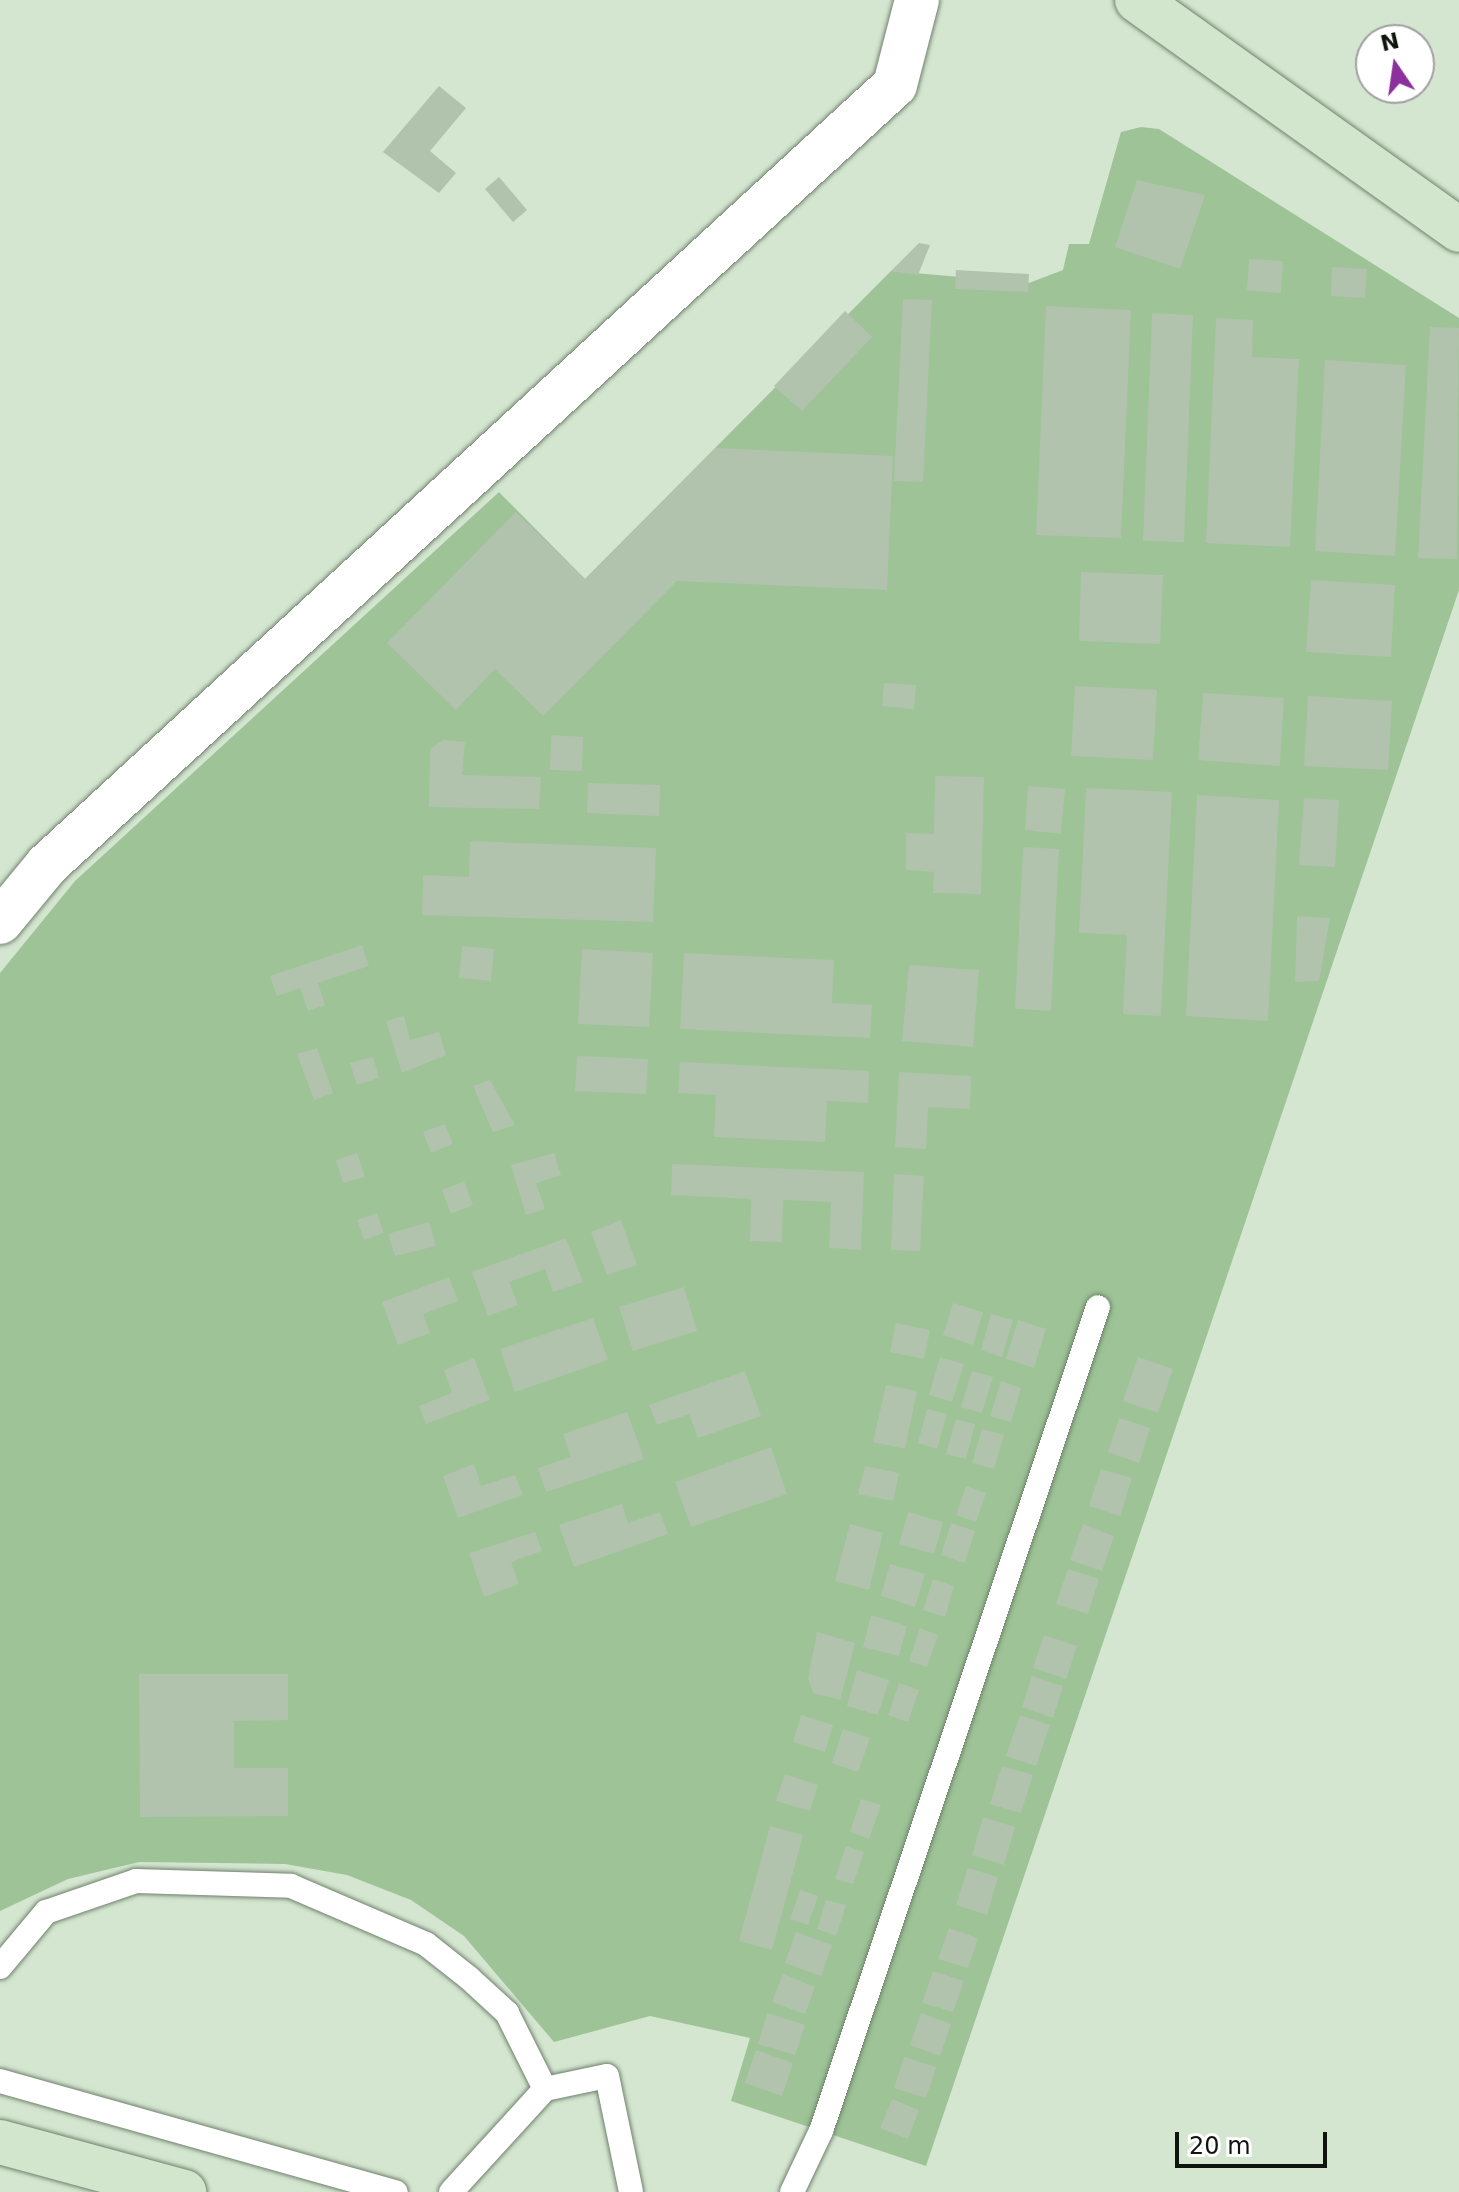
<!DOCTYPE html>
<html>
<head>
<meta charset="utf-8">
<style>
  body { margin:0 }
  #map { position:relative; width:1459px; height:2192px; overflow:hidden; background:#d4e6d0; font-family:"DejaVu Sans",sans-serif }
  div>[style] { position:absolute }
  .green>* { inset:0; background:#9dc396 }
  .building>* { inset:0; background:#b1c3ad }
  .roads { filter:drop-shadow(0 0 2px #70816d) drop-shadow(0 0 2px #70816d) }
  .lane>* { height:24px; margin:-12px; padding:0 12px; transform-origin:12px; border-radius:12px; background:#fff }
  .street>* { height:44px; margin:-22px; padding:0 22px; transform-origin:22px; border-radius:22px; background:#fff }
  .secondary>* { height:44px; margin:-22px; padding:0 22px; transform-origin:22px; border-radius:22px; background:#d1e6cd }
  span { translate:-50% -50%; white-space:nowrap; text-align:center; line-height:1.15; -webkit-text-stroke:6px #fff; paint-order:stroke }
  .north { position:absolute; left:1355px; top:24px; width:80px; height:80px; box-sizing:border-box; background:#fff; border:2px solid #9fa19f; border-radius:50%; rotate:347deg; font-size:22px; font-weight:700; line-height:32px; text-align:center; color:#0f150e }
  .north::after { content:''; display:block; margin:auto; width:28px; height:36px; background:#8b309c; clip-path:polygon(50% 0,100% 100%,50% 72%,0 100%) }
  .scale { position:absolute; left:1175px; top:2132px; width:152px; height:36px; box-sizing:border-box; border:4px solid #0f150e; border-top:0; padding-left:10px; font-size:24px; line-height:28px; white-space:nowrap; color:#0f150e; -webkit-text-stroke:6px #fff; paint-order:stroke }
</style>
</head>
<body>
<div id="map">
  <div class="green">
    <i style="clip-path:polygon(1141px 127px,1159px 129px,1459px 318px,1459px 590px,926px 2166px,731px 2101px,750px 2038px,650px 2016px,554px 2042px,464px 1936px,411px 1900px,347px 1875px,285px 1864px,139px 1862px,68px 1879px,0 1911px,0 973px,75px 881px,499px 492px,585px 579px,891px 271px,1029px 283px,1063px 270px,1069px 244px,1089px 244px,1121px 132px)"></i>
  </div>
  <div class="building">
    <i style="clip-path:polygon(439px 86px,466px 108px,430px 151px,456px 173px,439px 193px,383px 152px)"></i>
    <i style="clip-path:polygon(499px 177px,527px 210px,513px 222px,485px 189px)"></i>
    <i style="clip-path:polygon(1137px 180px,1205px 195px,1180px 269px,1115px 247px)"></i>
    <i style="clip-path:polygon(919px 243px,930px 245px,918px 275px,891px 271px)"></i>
    <i style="clip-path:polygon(1249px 259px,1283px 261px,1281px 293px,1247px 290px)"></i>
    <i style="clip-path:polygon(1332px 267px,1367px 269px,1365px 298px,1331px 296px)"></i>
    <i style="clip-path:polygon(956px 270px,1029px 274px,1028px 292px,955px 289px)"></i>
    <i style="clip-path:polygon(903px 299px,932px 300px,923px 482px,894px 481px)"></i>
    <i style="clip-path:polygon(1046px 306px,1131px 310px,1121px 538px,1036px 535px)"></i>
    <i style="clip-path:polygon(845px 311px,872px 337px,802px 411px,774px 386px)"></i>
    <i style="clip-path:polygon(1152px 313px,1193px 315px,1184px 542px,1143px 541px)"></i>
    <i style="clip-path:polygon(1216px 318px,1253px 320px,1252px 357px,1299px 359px,1290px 547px,1206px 543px)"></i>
    <i style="clip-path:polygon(1430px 327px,1459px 328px,1457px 559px,1418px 558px)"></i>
    <i style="clip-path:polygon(1325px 360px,1406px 365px,1395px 556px,1315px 551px)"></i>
    <i style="clip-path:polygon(716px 448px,893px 456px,887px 590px,677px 581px,543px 716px,495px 669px,456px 710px,387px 643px,516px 512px,585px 579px)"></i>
    <i style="clip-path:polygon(1081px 572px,1163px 575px,1160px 644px,1079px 641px)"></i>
    <i style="clip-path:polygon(1311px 580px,1395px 585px,1391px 657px,1306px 652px)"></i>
    <i style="clip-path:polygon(884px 683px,916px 685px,914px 709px,882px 706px)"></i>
    <i style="clip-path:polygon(1075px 686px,1157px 690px,1153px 760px,1071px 756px)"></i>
    <i style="clip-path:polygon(1203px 693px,1284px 698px,1280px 766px,1198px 760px)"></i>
    <i style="clip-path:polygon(1308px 696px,1392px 701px,1388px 770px,1304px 766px)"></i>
    <i style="clip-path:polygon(551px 735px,583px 737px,582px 771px,550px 770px)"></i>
    <i style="clip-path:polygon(443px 740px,465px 742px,462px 775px,541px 777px,539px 809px,429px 807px,430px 749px)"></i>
    <i style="clip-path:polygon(935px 776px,984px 777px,981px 894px,933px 893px,934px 872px,906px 870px,906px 833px,934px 834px)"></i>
    <i style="clip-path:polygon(588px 783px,660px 785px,659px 816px,587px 813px)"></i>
    <i style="clip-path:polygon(1028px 786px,1065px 789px,1061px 834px,1025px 830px)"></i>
    <i style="clip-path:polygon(1086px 788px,1172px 792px,1161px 1016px,1123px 1014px,1127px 935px,1079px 933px)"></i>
    <i style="clip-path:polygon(1197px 795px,1279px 800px,1268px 1021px,1186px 1016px)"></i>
    <i style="clip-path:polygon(1304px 798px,1339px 800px,1335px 867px,1299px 865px)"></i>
    <i style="clip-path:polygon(470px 841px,656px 848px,653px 922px,422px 915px,423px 875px,469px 877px)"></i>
    <i style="clip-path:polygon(1023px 847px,1059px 849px,1051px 1011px,1015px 1009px)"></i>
    <i style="clip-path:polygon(1297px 916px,1330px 918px,1319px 981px,1295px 982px)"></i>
    <i style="clip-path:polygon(362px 945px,369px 966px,318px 983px,325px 1005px,308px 1011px,300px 988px,277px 996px,270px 976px)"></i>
    <i style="clip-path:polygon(462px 946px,494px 949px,491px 981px,459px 978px)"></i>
    <i style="clip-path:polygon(582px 949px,653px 953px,649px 1027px,578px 1024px)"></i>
    <i style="clip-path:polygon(684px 953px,834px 960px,832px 1003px,872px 1005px,870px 1038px,680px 1029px)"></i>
    <i style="clip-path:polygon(909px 965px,979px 970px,973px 1047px,902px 1041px)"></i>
    <i style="clip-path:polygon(404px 1016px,410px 1040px,439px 1032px,446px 1055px,402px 1073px,386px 1021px)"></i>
    <i style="clip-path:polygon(317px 1048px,333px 1093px,314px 1100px,297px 1054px)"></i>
    <i style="clip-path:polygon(577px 1056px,648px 1059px,646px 1094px,575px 1091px)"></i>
    <i style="clip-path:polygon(373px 1057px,379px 1078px,357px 1085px,350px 1063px)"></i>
    <i style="clip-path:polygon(680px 1062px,869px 1071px,868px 1103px,827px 1101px,825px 1142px,714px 1137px,716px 1095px,678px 1093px)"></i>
    <i style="clip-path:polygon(899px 1072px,971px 1076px,970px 1109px,928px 1107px,926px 1149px,895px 1147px)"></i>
    <i style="clip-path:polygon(490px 1080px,515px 1125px,493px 1132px,473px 1086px)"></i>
    <i style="clip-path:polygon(445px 1124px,453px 1144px,431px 1153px,423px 1132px)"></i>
    <i style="clip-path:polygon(357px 1153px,365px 1177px,343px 1183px,336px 1160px)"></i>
    <i style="clip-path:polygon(554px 1153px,561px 1175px,536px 1183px,545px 1209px,526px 1215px,511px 1165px)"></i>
    <i style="clip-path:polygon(672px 1164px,864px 1172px,861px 1250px,829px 1248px,831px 1202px,783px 1200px,782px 1242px,750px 1241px,751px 1199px,671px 1195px)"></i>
    <i style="clip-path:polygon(894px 1174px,924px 1176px,920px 1251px,891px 1250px)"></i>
    <i style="clip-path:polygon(464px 1181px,473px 1205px,451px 1214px,442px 1190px)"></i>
    <i style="clip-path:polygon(377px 1213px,384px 1233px,364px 1240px,357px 1220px)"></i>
    <i style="clip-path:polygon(621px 1220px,637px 1265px,607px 1275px,591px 1232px)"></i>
    <i style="clip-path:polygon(429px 1222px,436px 1246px,395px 1256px,388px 1234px)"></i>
    <i style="clip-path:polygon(566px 1238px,583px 1282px,553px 1292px,545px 1269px,509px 1282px,518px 1305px,488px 1316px,472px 1272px)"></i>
    <i style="clip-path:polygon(449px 1277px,458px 1301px,423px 1314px,430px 1333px,398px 1345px,382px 1302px)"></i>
    <i style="clip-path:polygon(684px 1287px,697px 1331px,633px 1351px,619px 1307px)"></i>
    <i style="clip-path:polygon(953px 1303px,983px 1312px,973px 1345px,943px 1335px)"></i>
    <i style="clip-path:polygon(991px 1314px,1013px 1320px,1002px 1357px,981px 1350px)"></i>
    <i style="clip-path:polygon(593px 1318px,608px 1360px,515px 1392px,500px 1349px)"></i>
    <i style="clip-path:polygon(1018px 1320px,1046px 1329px,1034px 1368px,1006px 1359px)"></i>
    <i style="clip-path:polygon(896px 1323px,930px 1330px,924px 1359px,890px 1352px)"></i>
    <i style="clip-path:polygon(940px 1357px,964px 1364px,952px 1402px,929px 1395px)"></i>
    <i style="clip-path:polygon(1138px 1357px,1173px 1369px,1158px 1413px,1123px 1401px)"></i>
    <i style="clip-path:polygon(474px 1358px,490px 1400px,426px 1424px,419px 1406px,452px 1393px,444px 1370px)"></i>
    <i style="clip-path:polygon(745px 1371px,761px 1416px,698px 1438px,689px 1414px,657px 1425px,649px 1405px)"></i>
    <i style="clip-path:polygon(972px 1371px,993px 1377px,982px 1413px,961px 1407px)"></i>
    <i style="clip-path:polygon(1001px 1381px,1021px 1388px,1011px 1422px,990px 1416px)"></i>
    <i style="clip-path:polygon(886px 1385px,917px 1391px,905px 1449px,873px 1442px)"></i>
    <i style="clip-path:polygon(927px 1409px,947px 1414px,937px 1449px,918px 1443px)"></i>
    <i style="clip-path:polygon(627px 1412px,644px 1459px,546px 1492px,538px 1468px,571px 1457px,563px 1434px)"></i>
    <i style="clip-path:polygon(1119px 1418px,1150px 1428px,1139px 1463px,1108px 1452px)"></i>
    <i style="clip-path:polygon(956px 1419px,975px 1424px,966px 1459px,946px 1454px)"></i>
    <i style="clip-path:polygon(982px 1429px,1004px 1435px,994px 1469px,972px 1463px)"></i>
    <i style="clip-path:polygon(771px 1447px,787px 1494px,691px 1527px,675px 1482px)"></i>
    <i style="clip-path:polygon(474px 1464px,481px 1486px,515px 1475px,523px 1495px,458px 1518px,443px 1476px)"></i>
    <i style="clip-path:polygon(865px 1466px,899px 1473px,893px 1501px,858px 1494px)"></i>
    <i style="clip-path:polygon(1101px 1469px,1132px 1478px,1120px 1516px,1089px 1506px)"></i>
    <i style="clip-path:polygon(966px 1486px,986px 1493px,976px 1522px,956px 1515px)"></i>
    <i style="clip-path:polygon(622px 1504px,628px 1523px,660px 1512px,668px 1534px,574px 1567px,559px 1525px)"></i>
    <i style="clip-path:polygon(908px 1512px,943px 1522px,934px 1554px,899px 1544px)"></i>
    <i style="clip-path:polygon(951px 1523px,975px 1531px,965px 1563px,941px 1555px)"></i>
    <i style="clip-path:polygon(850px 1524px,883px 1533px,869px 1590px,835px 1581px)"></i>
    <i style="clip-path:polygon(1083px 1524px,1114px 1536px,1102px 1571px,1070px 1560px)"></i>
    <i style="clip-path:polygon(535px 1532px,542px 1551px,511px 1562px,519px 1584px,484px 1597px,469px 1553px)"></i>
    <i style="clip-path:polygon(890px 1564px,925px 1574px,915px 1607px,881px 1596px)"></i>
    <i style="clip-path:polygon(1068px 1569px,1099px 1579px,1088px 1614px,1056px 1604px)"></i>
    <i style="clip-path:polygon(933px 1579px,954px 1586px,945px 1617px,923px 1610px)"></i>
    <i style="clip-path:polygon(871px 1615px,907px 1626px,899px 1656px,863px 1647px)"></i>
    <i style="clip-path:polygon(920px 1628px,938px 1635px,927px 1667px,909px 1661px)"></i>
    <i style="clip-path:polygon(817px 1632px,855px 1643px,840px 1700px,813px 1693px,808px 1678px)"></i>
    <i style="clip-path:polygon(1044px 1635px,1077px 1646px,1066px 1679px,1033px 1668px)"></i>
    <i style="clip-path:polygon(857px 1670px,889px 1680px,878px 1715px,847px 1706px)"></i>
    <i style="clip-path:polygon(139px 1674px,288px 1674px,288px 1720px,234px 1721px,234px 1768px,288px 1768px,288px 1816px,140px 1817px)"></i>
    <i style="clip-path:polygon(1032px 1676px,1063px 1686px,1053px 1718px,1022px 1707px)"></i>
    <i style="clip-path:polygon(899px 1683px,919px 1690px,908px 1722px,888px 1715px)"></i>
    <i style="clip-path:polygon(801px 1715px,833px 1725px,825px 1752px,793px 1742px)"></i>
    <i style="clip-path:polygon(1020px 1715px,1050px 1725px,1036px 1766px,1006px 1756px)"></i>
    <i style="clip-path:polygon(843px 1729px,870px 1738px,858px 1772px,832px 1763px)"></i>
    <i style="clip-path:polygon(1002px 1766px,1033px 1775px,1021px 1813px,990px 1804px)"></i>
    <i style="clip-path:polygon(785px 1774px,818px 1785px,810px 1811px,776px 1801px)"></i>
    <i style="clip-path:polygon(861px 1799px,881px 1805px,869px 1839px,850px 1832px)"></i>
    <i style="clip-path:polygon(983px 1817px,1015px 1827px,1004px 1865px,972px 1855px)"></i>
    <i style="clip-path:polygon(770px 1826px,803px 1835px,772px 1950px,739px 1941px)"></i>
    <i style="clip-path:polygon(846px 1846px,864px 1852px,853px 1884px,835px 1879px)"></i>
    <i style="clip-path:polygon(968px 1868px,998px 1877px,987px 1915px,956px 1905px)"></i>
    <i style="clip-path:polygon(800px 1890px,818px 1896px,808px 1925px,790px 1919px)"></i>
    <i style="clip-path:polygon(826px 1900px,846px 1905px,836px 1936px,817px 1929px)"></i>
    <i style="clip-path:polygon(949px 1928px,978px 1938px,968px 1968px,938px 1959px)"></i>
    <i style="clip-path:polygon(796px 1932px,832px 1945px,821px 1976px,785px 1963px)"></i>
    <i style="clip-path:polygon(933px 1971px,964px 1981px,953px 2012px,922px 2003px)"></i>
    <i style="clip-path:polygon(783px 1974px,815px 1987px,805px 2014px,772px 2002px)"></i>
    <i style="clip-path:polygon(767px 2013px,805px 2025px,795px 2055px,758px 2044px)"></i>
    <i style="clip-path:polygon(921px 2013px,951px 2024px,940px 2056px,910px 2045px)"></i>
    <i style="clip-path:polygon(756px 2050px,793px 2063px,782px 2096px,745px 2083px)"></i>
    <i style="clip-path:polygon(904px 2057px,936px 2067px,926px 2098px,894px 2088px)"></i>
    <i style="clip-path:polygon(892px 2099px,919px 2110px,908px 2139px,880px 2128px)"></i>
  </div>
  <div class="roads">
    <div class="lane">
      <i style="left:0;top:1967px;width:72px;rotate:-50.1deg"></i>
      <i style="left:46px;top:1912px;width:95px;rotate:-19deg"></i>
      <i style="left:136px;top:1881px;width:155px;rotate:1.8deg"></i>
      <i style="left:291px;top:1886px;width:147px;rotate:23.2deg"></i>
      <i style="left:426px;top:1944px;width:55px;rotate:38.3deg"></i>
      <i style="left:469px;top:1978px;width:52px;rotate:42.6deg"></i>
      <i style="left:507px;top:2013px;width:85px;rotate:63.4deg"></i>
      <i style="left:0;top:2081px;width:411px;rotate:15.7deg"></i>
      <i style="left:451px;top:2192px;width:139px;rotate:-47.6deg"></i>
      <i style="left:545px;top:2089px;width:63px;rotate:-11.8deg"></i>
      <i style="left:607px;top:2076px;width:118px;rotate:78.3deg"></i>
      <i style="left:792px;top:2192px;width:68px;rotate:-64.6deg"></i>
      <i style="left:821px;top:2131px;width:869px;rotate:-71.42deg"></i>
    </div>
    <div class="street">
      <i style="left:0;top:922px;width:74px;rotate:-50.5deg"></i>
      <i style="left:47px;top:865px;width:1152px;rotate:-42.61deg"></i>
      <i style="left:895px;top:85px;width:88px;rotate:-75.5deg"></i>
    </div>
    <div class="secondary">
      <i style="left:1137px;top:0;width:396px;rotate:35.5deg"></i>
      <i style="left:0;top:2142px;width:191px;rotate:15.2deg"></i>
    </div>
  </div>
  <div class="north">N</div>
  <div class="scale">20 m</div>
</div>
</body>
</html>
